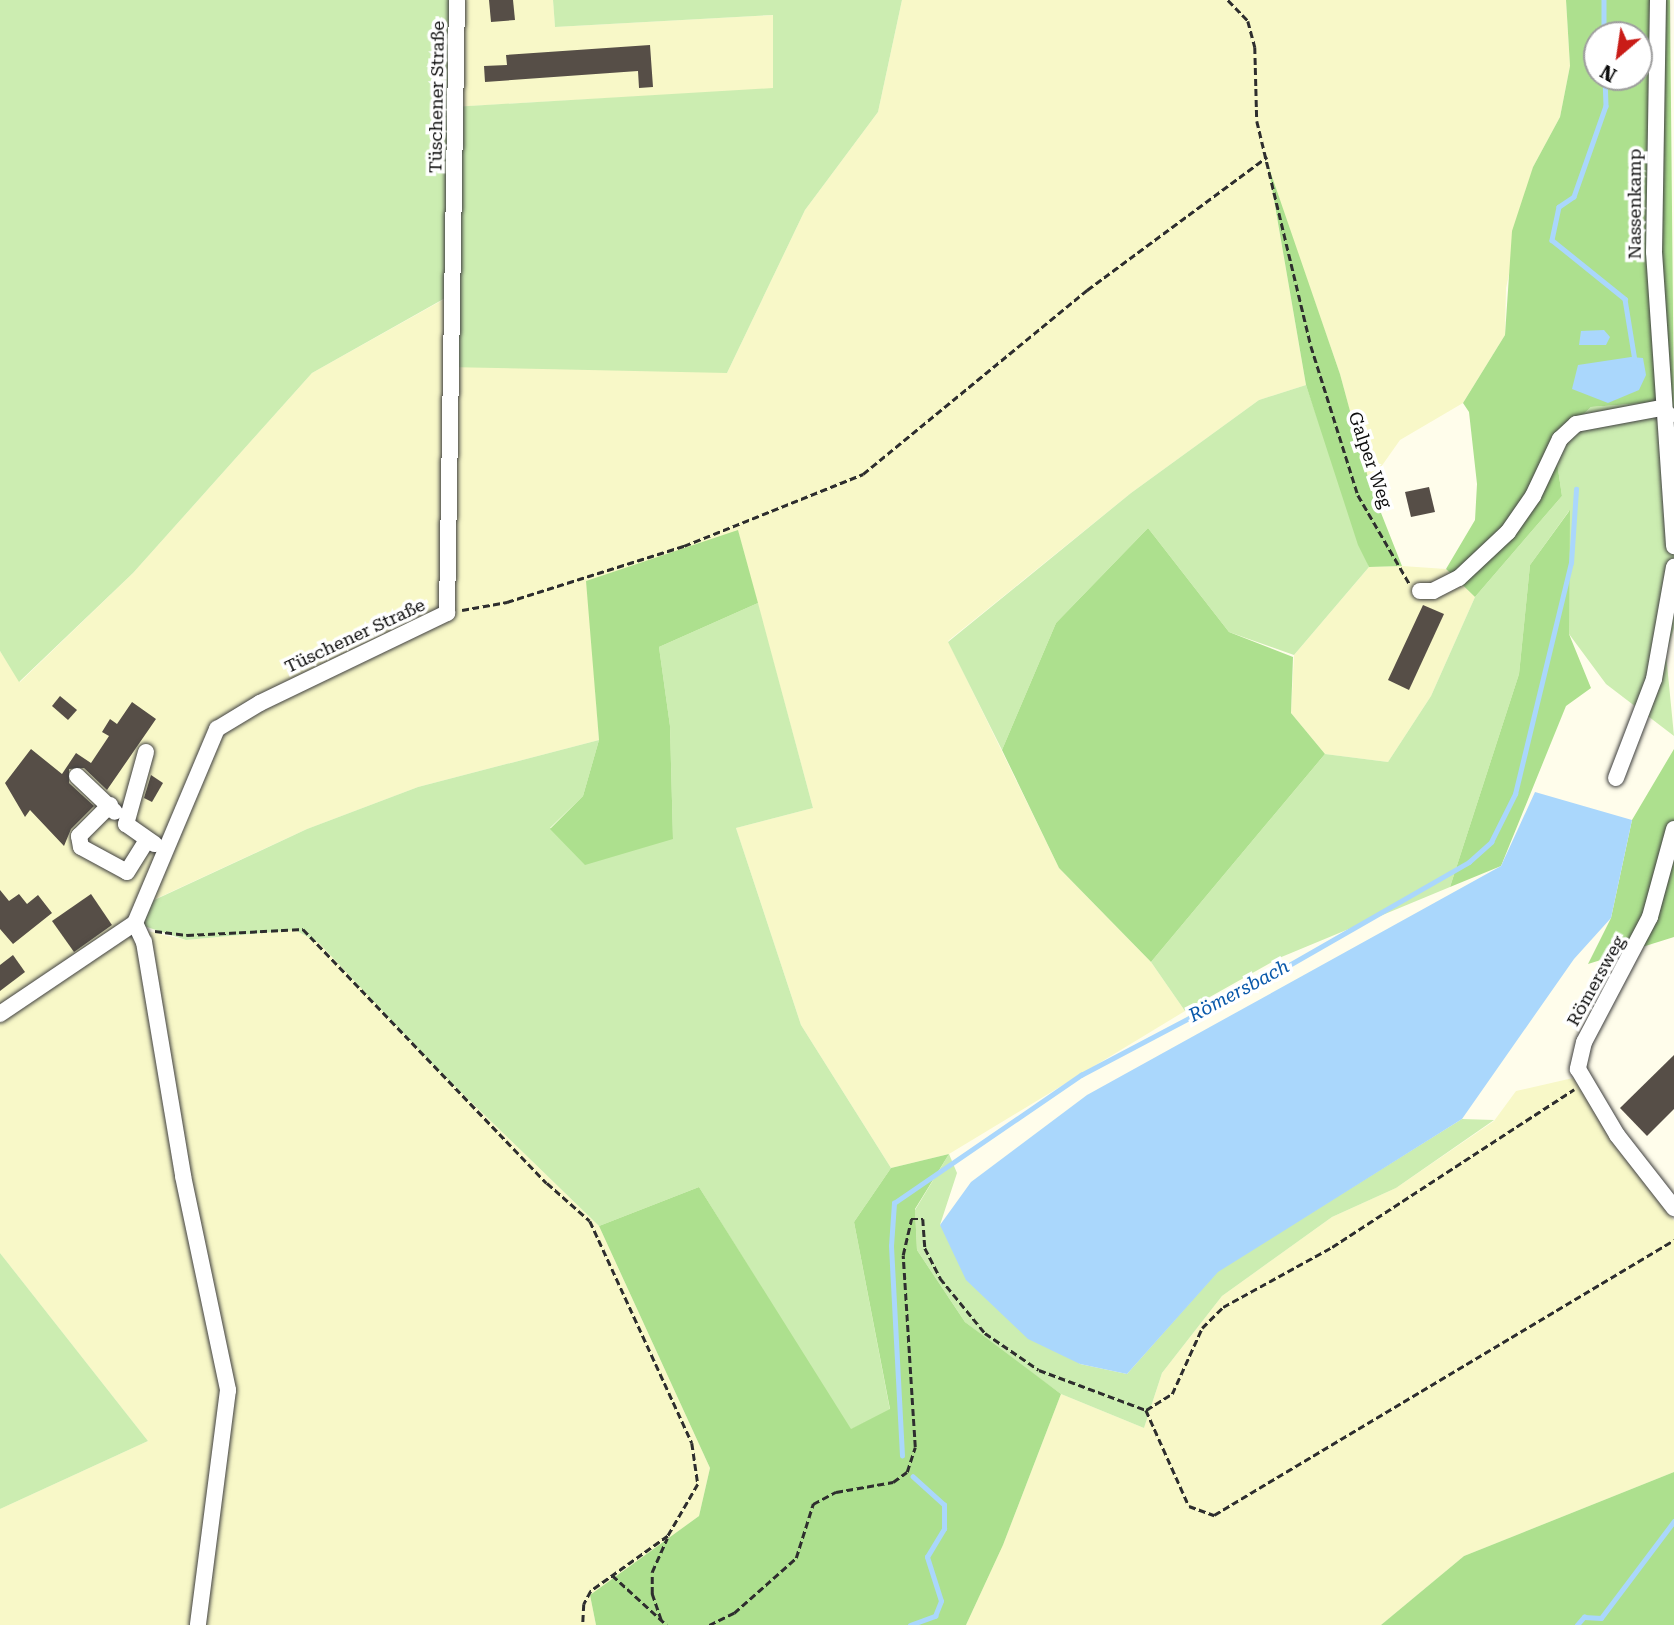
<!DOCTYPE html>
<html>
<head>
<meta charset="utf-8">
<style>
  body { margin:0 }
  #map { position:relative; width:1674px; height:1625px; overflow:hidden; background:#fffdeb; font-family:"Roboto Serif",serif }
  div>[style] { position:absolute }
  .farmland>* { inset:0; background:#f8f8c8 }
  .green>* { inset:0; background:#ccedb1 }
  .forest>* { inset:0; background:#ade08e }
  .water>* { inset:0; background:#aad7fc }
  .stream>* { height:4.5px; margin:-2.25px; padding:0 2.25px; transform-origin:2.25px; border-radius:2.25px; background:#aad7fc }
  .building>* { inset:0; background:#564e47 }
  .path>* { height:2.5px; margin-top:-1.25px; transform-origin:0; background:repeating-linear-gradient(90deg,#2e2e2e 0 7px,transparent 0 10.5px) }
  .roads { filter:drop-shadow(0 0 2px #3f3f3f) drop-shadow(0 0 2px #3f3f3f) }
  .minor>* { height:16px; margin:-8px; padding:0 8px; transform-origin:8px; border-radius:8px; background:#fff }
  span { translate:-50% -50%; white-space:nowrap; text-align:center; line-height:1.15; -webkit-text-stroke:7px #fff; paint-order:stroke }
  .street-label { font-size:18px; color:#0c0c0c }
  .water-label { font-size:19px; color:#0958aa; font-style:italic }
  .north { position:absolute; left:1583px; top:21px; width:70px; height:70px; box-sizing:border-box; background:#fff; border:2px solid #9e9e9e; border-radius:50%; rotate:209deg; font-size:19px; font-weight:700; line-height:28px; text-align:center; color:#0c0c0c }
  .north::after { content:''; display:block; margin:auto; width:24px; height:32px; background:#c91c17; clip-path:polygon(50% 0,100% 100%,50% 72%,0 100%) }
</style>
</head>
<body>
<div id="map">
  <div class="farmland">
    <i style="clip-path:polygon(452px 0,553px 0,555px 27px,774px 15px,773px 89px,452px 107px)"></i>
    <i style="clip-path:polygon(902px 0,1566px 0,1570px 66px,1560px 117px,1533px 167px,1506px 288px,1505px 335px,1463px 403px,1400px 440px,1369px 484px,1340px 374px,1269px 171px,1306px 385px,1259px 400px,1131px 493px,948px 641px,1059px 868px,1151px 962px,1185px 1011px,949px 1154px,891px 1168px,801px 1025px,736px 828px,813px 808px,738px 531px,587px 581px,599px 740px,418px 787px,307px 829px,147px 903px,216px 737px,254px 701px,235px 709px,206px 735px,129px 922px,0 1010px,0 651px,20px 682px,133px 573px,312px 373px,448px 297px,727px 373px,805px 210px,878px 112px)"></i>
    <i style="clip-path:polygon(1402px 566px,1446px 569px,1475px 597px,1431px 696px,1388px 762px,1325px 754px,1291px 713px,1294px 655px,1369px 567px)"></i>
    <i style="clip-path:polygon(134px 928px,186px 940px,295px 930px,319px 943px,432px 1064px,599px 1226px,710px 1468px,699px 1516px,590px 1595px,596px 1625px,0 1625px,0 1509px,148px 1441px,0 1253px,0 1017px)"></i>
    <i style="clip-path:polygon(1573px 1078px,1674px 1221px,1674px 1472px,1464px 1556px,1381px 1625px,966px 1625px,1003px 1545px,1061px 1394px,1144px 1428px,1162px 1373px,1222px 1296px,1332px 1217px,1396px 1188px,1494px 1121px,1516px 1091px)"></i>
  </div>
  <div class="green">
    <i style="clip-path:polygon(0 0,452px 0,452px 107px,773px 88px,773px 15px,555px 27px,553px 0,902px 0,878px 112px,805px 210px,727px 373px,446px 367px,447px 297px,312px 373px,133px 573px,19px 682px,0 651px)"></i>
    <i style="clip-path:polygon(1306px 385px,1369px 567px,1294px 655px,1229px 632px,1148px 528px,1056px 623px,1002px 750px,948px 642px,1131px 493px,1259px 400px)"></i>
    <i style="clip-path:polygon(1657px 402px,1674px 417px,1674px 628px,1666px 654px,1674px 736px,1606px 684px,1569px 634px,1569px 511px,1530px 565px,1519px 674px,1450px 887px,1279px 958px,1185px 1011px,1151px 962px,1325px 754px,1388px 762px,1431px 696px,1475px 597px,1562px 496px,1554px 442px,1591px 407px)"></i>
    <i style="clip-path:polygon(758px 603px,813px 808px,736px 828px,801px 1025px,891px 1168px,854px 1222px,890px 1410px,850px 1430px,699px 1187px,599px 1226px,432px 1064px,319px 943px,295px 930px,186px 940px,135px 923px,150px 902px,307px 829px,418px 787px,599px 740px,583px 796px,550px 828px,673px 839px,670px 726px,659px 647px)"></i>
    <i style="clip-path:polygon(1462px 1119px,1494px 1120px,1396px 1188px,1332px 1217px,1222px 1296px,1162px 1373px,1144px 1428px,1061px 1394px,1007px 1355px,965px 1322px,917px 1250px,915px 1210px,949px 1154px,957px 1173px,940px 1225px,1080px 1364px,1127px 1374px,1218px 1271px)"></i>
    <i style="clip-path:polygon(0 1253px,148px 1441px,0 1509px)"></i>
  </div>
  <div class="forest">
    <i style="clip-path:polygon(evenodd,1566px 0,1670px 0,1674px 417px,1657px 402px,1591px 407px,1554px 442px,1562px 496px,1475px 597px,1446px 569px,1475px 520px,1477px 484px,1469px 412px,1463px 403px,1505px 335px,1512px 231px,1533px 167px,1560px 117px,1570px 66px,1566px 0,1597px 35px,1639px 35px,1639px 77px,1597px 77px,1597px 35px)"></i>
    <i style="clip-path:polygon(1268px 165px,1340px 374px,1370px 485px,1402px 566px,1369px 567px,1358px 545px,1306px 385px)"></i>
    <i style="clip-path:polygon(1570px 510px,1569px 634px,1591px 688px,1566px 706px,1501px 866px,1450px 887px,1519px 674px,1530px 565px)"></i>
    <i style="clip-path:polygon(1148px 528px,1229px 632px,1293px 657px,1291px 713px,1325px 754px,1151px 962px,1059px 868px,1002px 750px,1056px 623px)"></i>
    <i style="clip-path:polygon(738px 530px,758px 603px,659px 647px,670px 726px,673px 839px,585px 865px,550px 829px,583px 796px,599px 740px,586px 581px)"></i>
    <i style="clip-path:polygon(1674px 749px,1674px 937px,1588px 964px,1611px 918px,1632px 820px)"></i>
    <i style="clip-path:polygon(949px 1154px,915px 1209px,917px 1250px,965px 1322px,1061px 1394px,1003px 1545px,966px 1625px,596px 1625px,590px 1595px,699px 1516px,710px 1468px,599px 1226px,699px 1187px,851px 1429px,890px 1409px,854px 1222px,891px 1168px)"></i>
    <i style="clip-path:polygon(1674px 1472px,1674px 1625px,1381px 1625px,1464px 1556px)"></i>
  </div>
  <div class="water">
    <i style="clip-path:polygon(1604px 330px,1610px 337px,1606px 345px,1579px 345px,1581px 331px)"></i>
    <i style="clip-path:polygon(1631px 357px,1643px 358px,1646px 375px,1639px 390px,1608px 403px,1572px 389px,1578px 365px)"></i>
    <i style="clip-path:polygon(1535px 792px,1632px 820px,1611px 918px,1574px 959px,1462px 1119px,1218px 1272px,1127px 1374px,1080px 1364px,1028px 1339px,966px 1280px,940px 1225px,971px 1182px,1087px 1095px,1501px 866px)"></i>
  </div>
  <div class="stream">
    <i style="left:1604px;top:0;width:35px;rotate:90deg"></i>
    <i style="left:1605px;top:77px;width:29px;rotate:88deg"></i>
    <i style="left:1606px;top:106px;width:96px;rotate:109.4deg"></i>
    <i style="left:1574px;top:197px;width:18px;rotate:146deg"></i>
    <i style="left:1559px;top:207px;width:34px;rotate:102deg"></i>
    <i style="left:1552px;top:240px;width:94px;rotate:38.9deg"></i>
    <i style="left:1625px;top:299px;width:63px;rotate:80.8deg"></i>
    <i style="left:902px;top:1456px;width:210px;rotate:-93deg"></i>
    <i style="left:891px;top:1246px;width:43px;rotate:-86deg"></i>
    <i style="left:894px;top:1203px;width:227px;rotate:-34.4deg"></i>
    <i style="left:1081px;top:1075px;width:229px;rotate:-27.8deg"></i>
    <i style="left:1284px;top:968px;width:213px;rotate:-29.8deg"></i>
    <i style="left:1469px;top:862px;width:30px;rotate:-42deg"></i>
    <i style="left:1491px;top:842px;width:54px;rotate:-63.4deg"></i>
    <i style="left:1515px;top:794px;width:238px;rotate:-76.4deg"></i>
    <i style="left:1571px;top:563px;width:74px;rotate:-86.1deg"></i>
    <i style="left:910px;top:1625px;width:27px;rotate:-20deg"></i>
    <i style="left:935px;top:1616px;width:16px;rotate:-68deg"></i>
    <i style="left:941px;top:1601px;width:46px;rotate:-107.7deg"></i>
    <i style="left:927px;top:1557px;width:33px;rotate:-59deg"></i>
    <i style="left:944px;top:1529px;width:24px;rotate:-90deg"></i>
    <i style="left:944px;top:1505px;width:42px;rotate:-137.9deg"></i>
    <i style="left:1577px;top:1625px;width:11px;rotate:-49deg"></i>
    <i style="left:1584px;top:1617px;width:17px;rotate:3deg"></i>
    <i style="left:1601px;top:1618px;width:121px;rotate:-53deg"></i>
  </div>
  <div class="building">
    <i style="clip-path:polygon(489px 0,513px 0,515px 20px,491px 22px)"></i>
    <i style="clip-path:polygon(650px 45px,653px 87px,639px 88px,638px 71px,485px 82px,484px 66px,507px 65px,506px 55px)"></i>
    <i style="clip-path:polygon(1429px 487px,1435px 512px,1411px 517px,1405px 492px)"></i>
    <i style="clip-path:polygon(1423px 605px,1444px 614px,1409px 690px,1388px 680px)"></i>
    <i style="clip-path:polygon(60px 696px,77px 710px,68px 720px,52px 706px)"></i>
    <i style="clip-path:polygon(132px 702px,156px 719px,107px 790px,84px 768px,69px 769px,69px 783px,94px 806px,71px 829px,64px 846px,30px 810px,25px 817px,5px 783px,31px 749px,62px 774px,76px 753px,91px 763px,109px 736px,102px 732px,110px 719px,117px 724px)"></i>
    <i style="clip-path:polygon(151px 775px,163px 783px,152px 802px,144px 798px)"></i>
    <i style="clip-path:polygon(0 890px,9px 901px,19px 894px,27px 904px,38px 895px,52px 913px,13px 944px,0 929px)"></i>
    <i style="clip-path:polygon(91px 894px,112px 925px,74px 952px,52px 921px)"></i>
    <i style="clip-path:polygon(13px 955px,25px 972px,0 991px,0 965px)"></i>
    <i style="clip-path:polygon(1674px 1055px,1674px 1109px,1647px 1136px,1620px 1108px)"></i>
  </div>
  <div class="path">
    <i style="left:1228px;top:0;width:29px;rotate:46deg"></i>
    <i style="left:1248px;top:21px;width:27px;rotate:75deg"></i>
    <i style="left:1255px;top:47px;width:74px;rotate:88.5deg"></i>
    <i style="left:1257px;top:121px;width:231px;rotate:76.5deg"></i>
    <i style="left:1311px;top:346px;width:156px;rotate:72.5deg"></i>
    <i style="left:1358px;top:495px;width:102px;rotate:59.9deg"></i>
    <i style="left:462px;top:610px;width:46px;rotate:-10.1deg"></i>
    <i style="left:507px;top:602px;width:186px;rotate:-17.6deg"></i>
    <i style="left:684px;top:546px;width:193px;rotate:-21.9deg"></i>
    <i style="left:863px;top:474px;width:290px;rotate:-39.4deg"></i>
    <i style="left:1087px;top:290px;width:224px;rotate:-36.5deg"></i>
    <i style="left:155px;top:931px;width:32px;rotate:7deg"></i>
    <i style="left:187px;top:935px;width:116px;rotate:-3deg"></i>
    <i style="left:303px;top:929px;width:352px;rotate:46.2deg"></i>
    <i style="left:547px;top:1183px;width:57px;rotate:41.5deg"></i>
    <i style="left:590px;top:1221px;width:244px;rotate:65.3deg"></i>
    <i style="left:692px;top:1443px;width:41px;rotate:81.7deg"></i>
    <i style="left:698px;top:1484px;width:60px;rotate:120deg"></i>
    <i style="left:668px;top:1536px;width:95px;rotate:144.5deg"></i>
    <i style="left:591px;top:1591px;width:15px;rotate:118deg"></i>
    <i style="left:584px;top:1604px;width:21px;rotate:93deg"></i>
    <i style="left:1146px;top:1410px;width:31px;rotate:-32deg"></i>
    <i style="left:1172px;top:1394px;width:72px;rotate:-65.6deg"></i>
    <i style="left:1202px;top:1328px;width:30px;rotate:-45deg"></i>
    <i style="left:1223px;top:1307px;width:124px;rotate:-28.8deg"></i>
    <i style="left:1332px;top:1247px;width:289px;rotate:-33.1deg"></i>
    <i style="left:612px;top:1575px;width:74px;rotate:42.3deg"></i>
    <i style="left:661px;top:1620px;width:28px;rotate:-109deg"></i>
    <i style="left:652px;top:1594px;width:22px;rotate:-90deg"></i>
    <i style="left:652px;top:1572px;width:37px;rotate:-66deg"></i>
    <i style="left:709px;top:1625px;width:28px;rotate:-26deg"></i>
    <i style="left:734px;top:1613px;width:83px;rotate:-41.6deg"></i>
    <i style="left:796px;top:1558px;width:57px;rotate:-72.5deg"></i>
    <i style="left:813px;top:1504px;width:26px;rotate:-28deg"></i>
    <i style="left:836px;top:1492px;width:58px;rotate:-10deg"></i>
    <i style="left:893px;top:1482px;width:17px;rotate:-36deg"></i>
    <i style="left:907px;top:1472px;width:26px;rotate:-72deg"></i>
    <i style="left:915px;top:1447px;width:192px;rotate:-93.6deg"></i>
    <i style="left:903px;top:1255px;width:37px;rotate:-77deg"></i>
    <i style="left:911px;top:1219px;width:12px"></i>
    <i style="left:923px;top:1219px;width:29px;rotate:86deg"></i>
    <i style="left:925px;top:1248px;width:34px;rotate:63deg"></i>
    <i style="left:940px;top:1278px;width:71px;rotate:50.7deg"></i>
    <i style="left:985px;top:1333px;width:65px;rotate:34.4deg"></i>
    <i style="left:1039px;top:1370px;width:114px;rotate:20.5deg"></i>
    <i style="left:1146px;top:1410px;width:105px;rotate:65.9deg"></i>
    <i style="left:1189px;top:1506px;width:27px;rotate:20deg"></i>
    <i style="left:1214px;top:1515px;width:536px;rotate:-30.87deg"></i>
  </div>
  <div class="roads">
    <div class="minor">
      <i style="left:1658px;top:0;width:252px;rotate:90.9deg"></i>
      <i style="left:1654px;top:252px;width:295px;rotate:86.1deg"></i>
      <i style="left:1420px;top:591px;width:13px"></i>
      <i style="left:1433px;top:591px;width:29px;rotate:-27deg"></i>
      <i style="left:1459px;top:578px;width:67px;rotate:-43.2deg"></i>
      <i style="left:1508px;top:532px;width:44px;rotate:-55.2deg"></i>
      <i style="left:1533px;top:496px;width:63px;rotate:-64.7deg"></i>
      <i style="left:1560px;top:439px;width:22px;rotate:-43deg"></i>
      <i style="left:1576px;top:424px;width:86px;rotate:-10.7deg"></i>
      <i style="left:1661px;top:408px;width:11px;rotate:41deg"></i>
      <i style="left:146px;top:752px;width:75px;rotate:105.5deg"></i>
      <i style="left:126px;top:824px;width:35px;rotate:35deg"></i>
      <i style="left:77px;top:776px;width:52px;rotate:43.5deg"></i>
      <i style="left:1616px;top:778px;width:106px;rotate:-69deg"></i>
      <i style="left:1654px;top:679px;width:114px;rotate:-79.9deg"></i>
      <i style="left:110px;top:805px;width:44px;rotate:135deg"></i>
      <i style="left:79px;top:836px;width:11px;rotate:80deg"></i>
      <i style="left:81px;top:847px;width:52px;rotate:28.5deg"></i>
      <i style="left:127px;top:872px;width:38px;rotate:-58deg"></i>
      <i style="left:1674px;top:829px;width:91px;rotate:105.3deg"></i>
      <i style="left:1650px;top:917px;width:141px;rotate:117.8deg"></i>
      <i style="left:1584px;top:1042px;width:28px;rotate:103deg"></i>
      <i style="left:1578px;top:1069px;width:77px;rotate:59.4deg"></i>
      <i style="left:1617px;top:1135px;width:93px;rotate:52deg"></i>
      <i style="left:135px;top:923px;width:21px;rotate:65deg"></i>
      <i style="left:144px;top:942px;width:237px;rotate:80.5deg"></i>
      <i style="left:183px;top:1176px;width:219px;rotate:78.1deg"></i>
      <i style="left:228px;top:1390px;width:237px;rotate:97.3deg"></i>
      <i style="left:0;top:1014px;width:163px;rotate:-34deg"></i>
      <i style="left:135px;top:923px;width:211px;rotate:-67.1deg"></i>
      <i style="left:217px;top:729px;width:50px;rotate:-31.2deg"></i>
      <i style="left:260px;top:703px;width:208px;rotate:-25.7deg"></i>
      <i style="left:447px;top:613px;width:613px;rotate:-89.07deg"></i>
    </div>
  </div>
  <div class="street-label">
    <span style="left:437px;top:97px;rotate:-89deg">Tüschener Straße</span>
    <span style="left:1635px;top:204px;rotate:-90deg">Nassenkamp</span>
    <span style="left:1370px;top:460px;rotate:71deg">Galper Weg</span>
    <span style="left:355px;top:636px;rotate:-25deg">Tüschener Straße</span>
    <span style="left:1596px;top:981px;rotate:-61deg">Römersweg</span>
  </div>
  <div class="water-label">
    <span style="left:1239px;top:991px;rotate:-28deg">Römersbach</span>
  </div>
  <div class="north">N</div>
</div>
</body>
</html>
